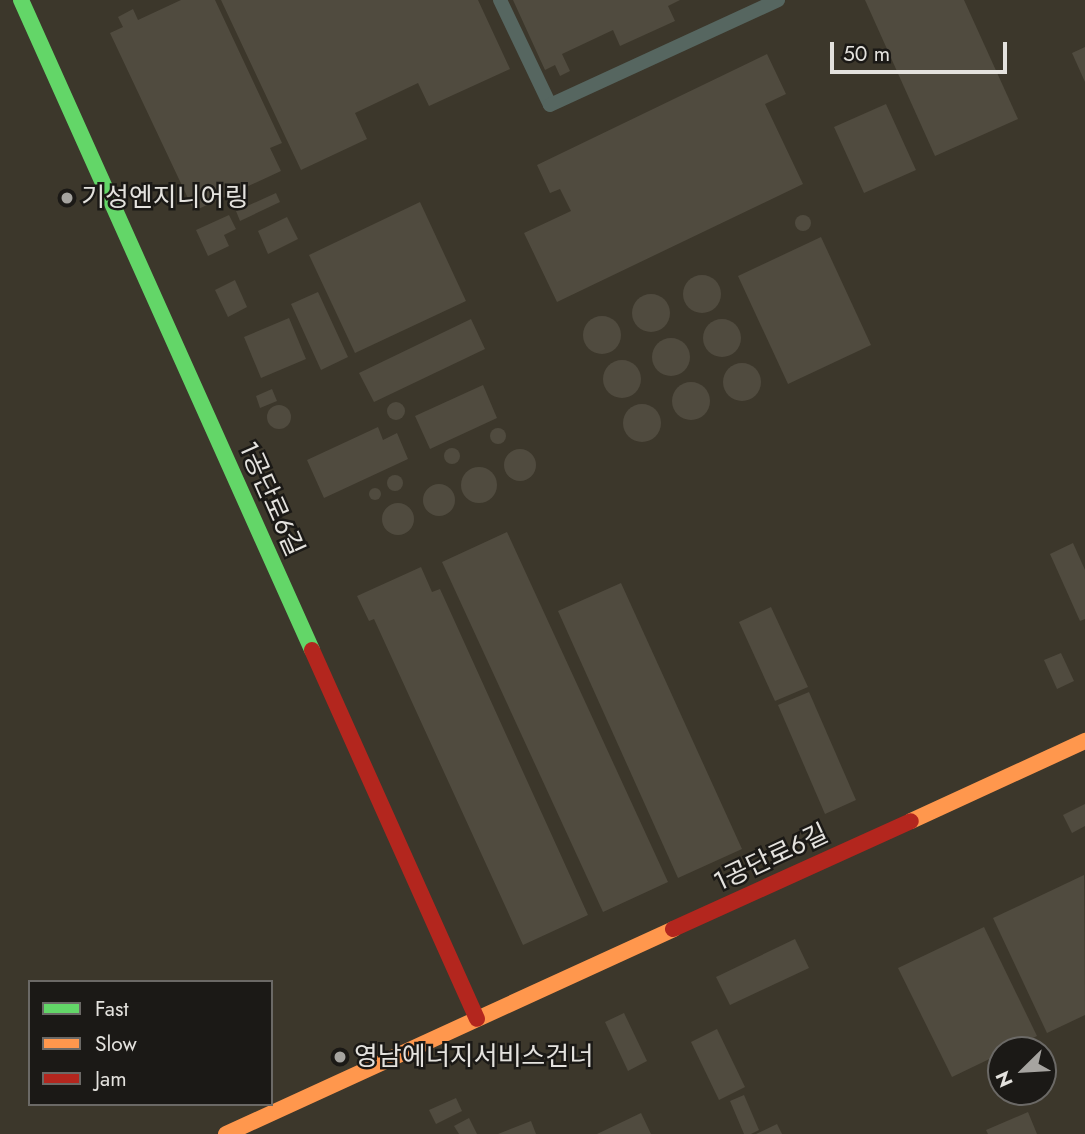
<!DOCTYPE html>
<html>
<head>
<meta charset="utf-8">
<style>
  body { margin:0 }
  #map { position:relative; width:1085px; height:1134px; overflow:hidden; background:#32302d; font-family:Jost,"Noto Sans KR",sans-serif }
  div>[style] { position:absolute }
  .built>* { inset:0; background:#3c372b }
  .building>* { inset:0; background:#504b3f }
  .round { border-radius:50% }
  .lane>* { height:14px; margin:-7px; padding:0 7px; transform-origin:7px; border-radius:7px; background:#566660 }
  .fast>* { height:16px; margin:-8px; padding:0 8px; transform-origin:8px; border-radius:8px; background:#63d668 }
  .slow>* { height:16px; margin:-8px; padding:0 8px; transform-origin:8px; border-radius:8px; background:#ff974d }
  .jam>* { height:16px; margin:-8px; padding:0 8px; transform-origin:8px; border-radius:8px; background:#b3261e }
  .dots>* { width:19px; height:19px; translate:-50% -50%; box-sizing:border-box; border:4px solid #1b1916; border-radius:50% }
  span { translate:-50% -50%; white-space:nowrap; text-align:center; line-height:1.15; -webkit-text-stroke:5px #1b1916; paint-order:stroke }
  .poi-label { font-size:26px; color:#e4e2de }
  .left { translate:0 -50%; text-align:left }
  .street-label { font-size:26px; color:#e4e2de }
  .legend { position:absolute; left:28px; top:980px; width:245px; height:126px; box-sizing:border-box; background:#1b1916; border:2px solid #6b6966; margin:0; padding:9px 12px; list-style:none; font-size:21px; color:#e4e2de }
  .legend li { display:flex; align-items:center; gap:14px; height:35px }
  .legend b { width:35px; border:2px solid #6b6966 }
  .north { position:absolute; left:987px; top:1036px; width:70px; height:70px; box-sizing:border-box; background:#1b1916; border:2px solid #6b6966; border-radius:50%; rotate:246deg; font-size:19px; font-weight:700; line-height:28px; text-align:center; color:#e4e2de }
  .north::after { content:''; display:block; margin:auto; width:24px; height:32px; background:#a6a4a0; clip-path:polygon(50% 0,100% 100%,50% 72%,0 100%) }
  .scale { position:absolute; left:830px; top:42px; width:177px; height:32px; box-sizing:border-box; border:4px solid #e4e2de; border-top:0; padding-left:9px; font-size:21px; line-height:24px; white-space:nowrap; color:#e4e2de; -webkit-text-stroke:5px #1b1916; paint-order:stroke }
</style>
</head>
<body>
<div id="map">
  <div class="built">
    <i style="clip-path:polygon(evenodd,0 0,1085px 0,1085px 1134px,0 1134px,0 0,30px 982px,271px 982px,271px 1104px,30px 1104px,30px 982px,0 0,1001px 1050px,1043px 1050px,1043px 1092px,1001px 1092px,1001px 1050px)"></i>
  </div>
  <div class="building">
    <i style="clip-path:polygon(181px 0,215px 0,282px 143px,270px 148px,281px 171px,194px 211px,110px 33px,123px 27px,118px 17px,133px 9px,138px 20px)"></i>
    <i style="clip-path:polygon(221px 0,478px 0,510px 69px,429px 106px,418px 83px,355px 113px,367px 139px,301px 170px)"></i>
    <i style="clip-path:polygon(513px 0,680px 0,668px 6px,675px 21px,620px 46px,613px 30px,562px 54px,570px 71px,560px 76px,555px 65px,545px 70px)"></i>
    <i style="clip-path:polygon(865px 0,964px 0,1018px 119px,935px 156px)"></i>
    <i style="clip-path:polygon(1085px 47px,1085px 82px,1072px 53px)"></i>
    <i style="clip-path:polygon(767px 54px,786px 94px,765px 104px,803px 184px,557px 302px,524px 233px,571px 211px,560px 189px,550px 193px,537px 165px)"></i>
    <i style="clip-path:polygon(886px 104px,916px 170px,864px 193px,834px 127px)"></i>
    <i style="clip-path:polygon(276px 193px,280px 202px,240px 221px,236px 211px)"></i>
    <i style="clip-path:polygon(420px 202px,466px 301px,355px 353px,309px 255px)"></i>
    <i style="clip-path:polygon(229px 215px,236px 229px,224px 235px,229px 246px,208px 256px,196px 230px)"></i>
    <i class="round" style="left:795px;top:215px;width:16px;height:16px"></i>
    <i style="clip-path:polygon(287px 217px,298px 239px,268px 254px,258px 231px)"></i>
    <i style="clip-path:polygon(821px 237px,871px 345px,788px 384px,738px 276px)"></i>
    <i class="round" style="left:683px;top:275px;width:38px;height:38px"></i>
    <i style="clip-path:polygon(235px 280px,247px 307px,228px 317px,215px 290px)"></i>
    <i style="clip-path:polygon(318px 292px,348px 357px,321px 370px,291px 304px)"></i>
    <i class="round" style="left:632px;top:294px;width:38px;height:38px"></i>
    <i class="round" style="left:583px;top:316px;width:38px;height:38px"></i>
    <i style="clip-path:polygon(289px 318px,306px 359px,261px 378px,244px 337px)"></i>
    <i class="round" style="left:703px;top:319px;width:38px;height:38px"></i>
    <i style="clip-path:polygon(471px 319px,485px 349px,374px 402px,359px 373px)"></i>
    <i class="round" style="left:652px;top:338px;width:38px;height:38px"></i>
    <i class="round" style="left:603px;top:360px;width:38px;height:38px"></i>
    <i class="round" style="left:723px;top:363px;width:38px;height:38px"></i>
    <i class="round" style="left:672px;top:382px;width:38px;height:38px"></i>
    <i style="clip-path:polygon(483px 385px,497px 418px,430px 449px,415px 416px)"></i>
    <i style="clip-path:polygon(272px 389px,277px 401px,260px 408px,256px 396px)"></i>
    <i class="round" style="left:387px;top:402px;width:18px;height:18px"></i>
    <i class="round" style="left:623px;top:404px;width:38px;height:38px"></i>
    <i class="round" style="left:267px;top:405px;width:24px;height:24px"></i>
    <i style="clip-path:polygon(378px 427px,383px 440px,397px 433px,408px 459px,324px 498px,307px 460px)"></i>
    <i class="round" style="left:490px;top:428px;width:16px;height:16px"></i>
    <i class="round" style="left:444px;top:448px;width:16px;height:16px"></i>
    <i class="round" style="left:504px;top:449px;width:32px;height:32px"></i>
    <i class="round" style="left:461px;top:467px;width:36px;height:36px"></i>
    <i class="round" style="left:387px;top:475px;width:16px;height:16px"></i>
    <i class="round" style="left:423px;top:484px;width:32px;height:32px"></i>
    <i class="round" style="left:369px;top:488px;width:12px;height:12px"></i>
    <i class="round" style="left:382px;top:503px;width:32px;height:32px"></i>
    <i style="clip-path:polygon(507px 532px,668px 882px,603px 912px,442px 562px)"></i>
    <i style="clip-path:polygon(1073px 543px,1085px 570px,1085px 619px,1080px 621px,1050px 554px)"></i>
    <i style="clip-path:polygon(421px 567px,432px 592px,440px 589px,588px 915px,523px 945px,374px 619px,369px 621px,357px 596px)"></i>
    <i style="clip-path:polygon(621px 583px,742px 849px,678px 878px,558px 611px)"></i>
    <i style="clip-path:polygon(771px 607px,808px 687px,775px 701px,739px 622px)"></i>
    <i style="clip-path:polygon(1061px 653px,1074px 681px,1057px 689px,1044px 660px)"></i>
    <i style="clip-path:polygon(809px 692px,856px 800px,825px 814px,778px 705px)"></i>
    <i style="clip-path:polygon(1085px 804px,1085px 826px,1072px 833px,1063px 815px)"></i>
    <i style="clip-path:polygon(1084px 875px,1085px 1015px,1047px 1033px,993px 918px)"></i>
    <i style="clip-path:polygon(984px 927px,1037px 1036px,952px 1077px,898px 968px)"></i>
    <i style="clip-path:polygon(795px 939px,809px 968px,730px 1005px,716px 977px)"></i>
    <i style="clip-path:polygon(624px 1013px,647px 1061px,628px 1071px,605px 1022px)"></i>
    <i style="clip-path:polygon(717px 1029px,745px 1087px,719px 1100px,691px 1042px)"></i>
    <i style="clip-path:polygon(744px 1095px,759px 1130px,751px 1134px,744px 1134px,730px 1101px)"></i>
    <i style="clip-path:polygon(456px 1098px,462px 1111px,436px 1124px,429px 1110px)"></i>
    <i style="clip-path:polygon(1028px 1112px,1037px 1134px,988px 1134px,986px 1130px)"></i>
    <i style="clip-path:polygon(641px 1113px,651px 1134px,597px 1134px)"></i>
    <i style="clip-path:polygon(469px 1118px,477px 1134px,459px 1134px,454px 1126px)"></i>
    <i style="clip-path:polygon(531px 1121px,536px 1134px,498px 1134px)"></i>
    <i style="clip-path:polygon(777px 1124px,782px 1134px,756px 1134px)"></i>
  </div>
  <div class="lane">
    <i style="left:500px;top:0;width:116px;rotate:64.5deg"></i>
    <i style="left:550px;top:105px;width:251px;rotate:-24.7deg"></i>
  </div>
  <div class="fast">
    <i style="left:21px;top:0;width:712px;rotate:65.88deg"></i>
  </div>
  <div class="slow">
    <i style="left:911px;top:821px;width:192px;rotate:-24.7deg"></i>
    <i style="left:226px;top:1134px;width:492px;rotate:-24.6deg"></i>
  </div>
  <div class="jam">
    <i style="left:312px;top:650px;width:404px;rotate:65.9deg"></i>
    <i style="left:673px;top:929px;width:261px;rotate:-24.4deg"></i>
  </div>
  <div class="dots">
    <i style="left:67px;top:198px;background:#a6a4a0"></i>
    <i style="left:340px;top:1057px;background:#a6a4a0"></i>
  </div>
  <div class="poi-label">
    <span class="left" style="left:81px;top:198px">기성엔지니어링</span>
    <span class="left" style="left:354px;top:1057px">영남에너지서비스건너</span>
  </div>
  <div class="street-label">
    <span style="left:271px;top:499px;rotate:66deg">1공단로6길</span>
    <span style="left:771px;top:858px;rotate:-25deg">1공단로6길</span>
  </div>
  <ul class="legend">
  <li><b style="height:9px;background:#63d668"></b>Fast</li>
  <li><b style="height:9px;background:#ff974d"></b>Slow</li>
  <li><b style="height:9px;background:#b3261e"></b>Jam</li>
  </ul>
  <div class="north">N</div>
  <div class="scale">50 m</div>
</div>
</body>
</html>
